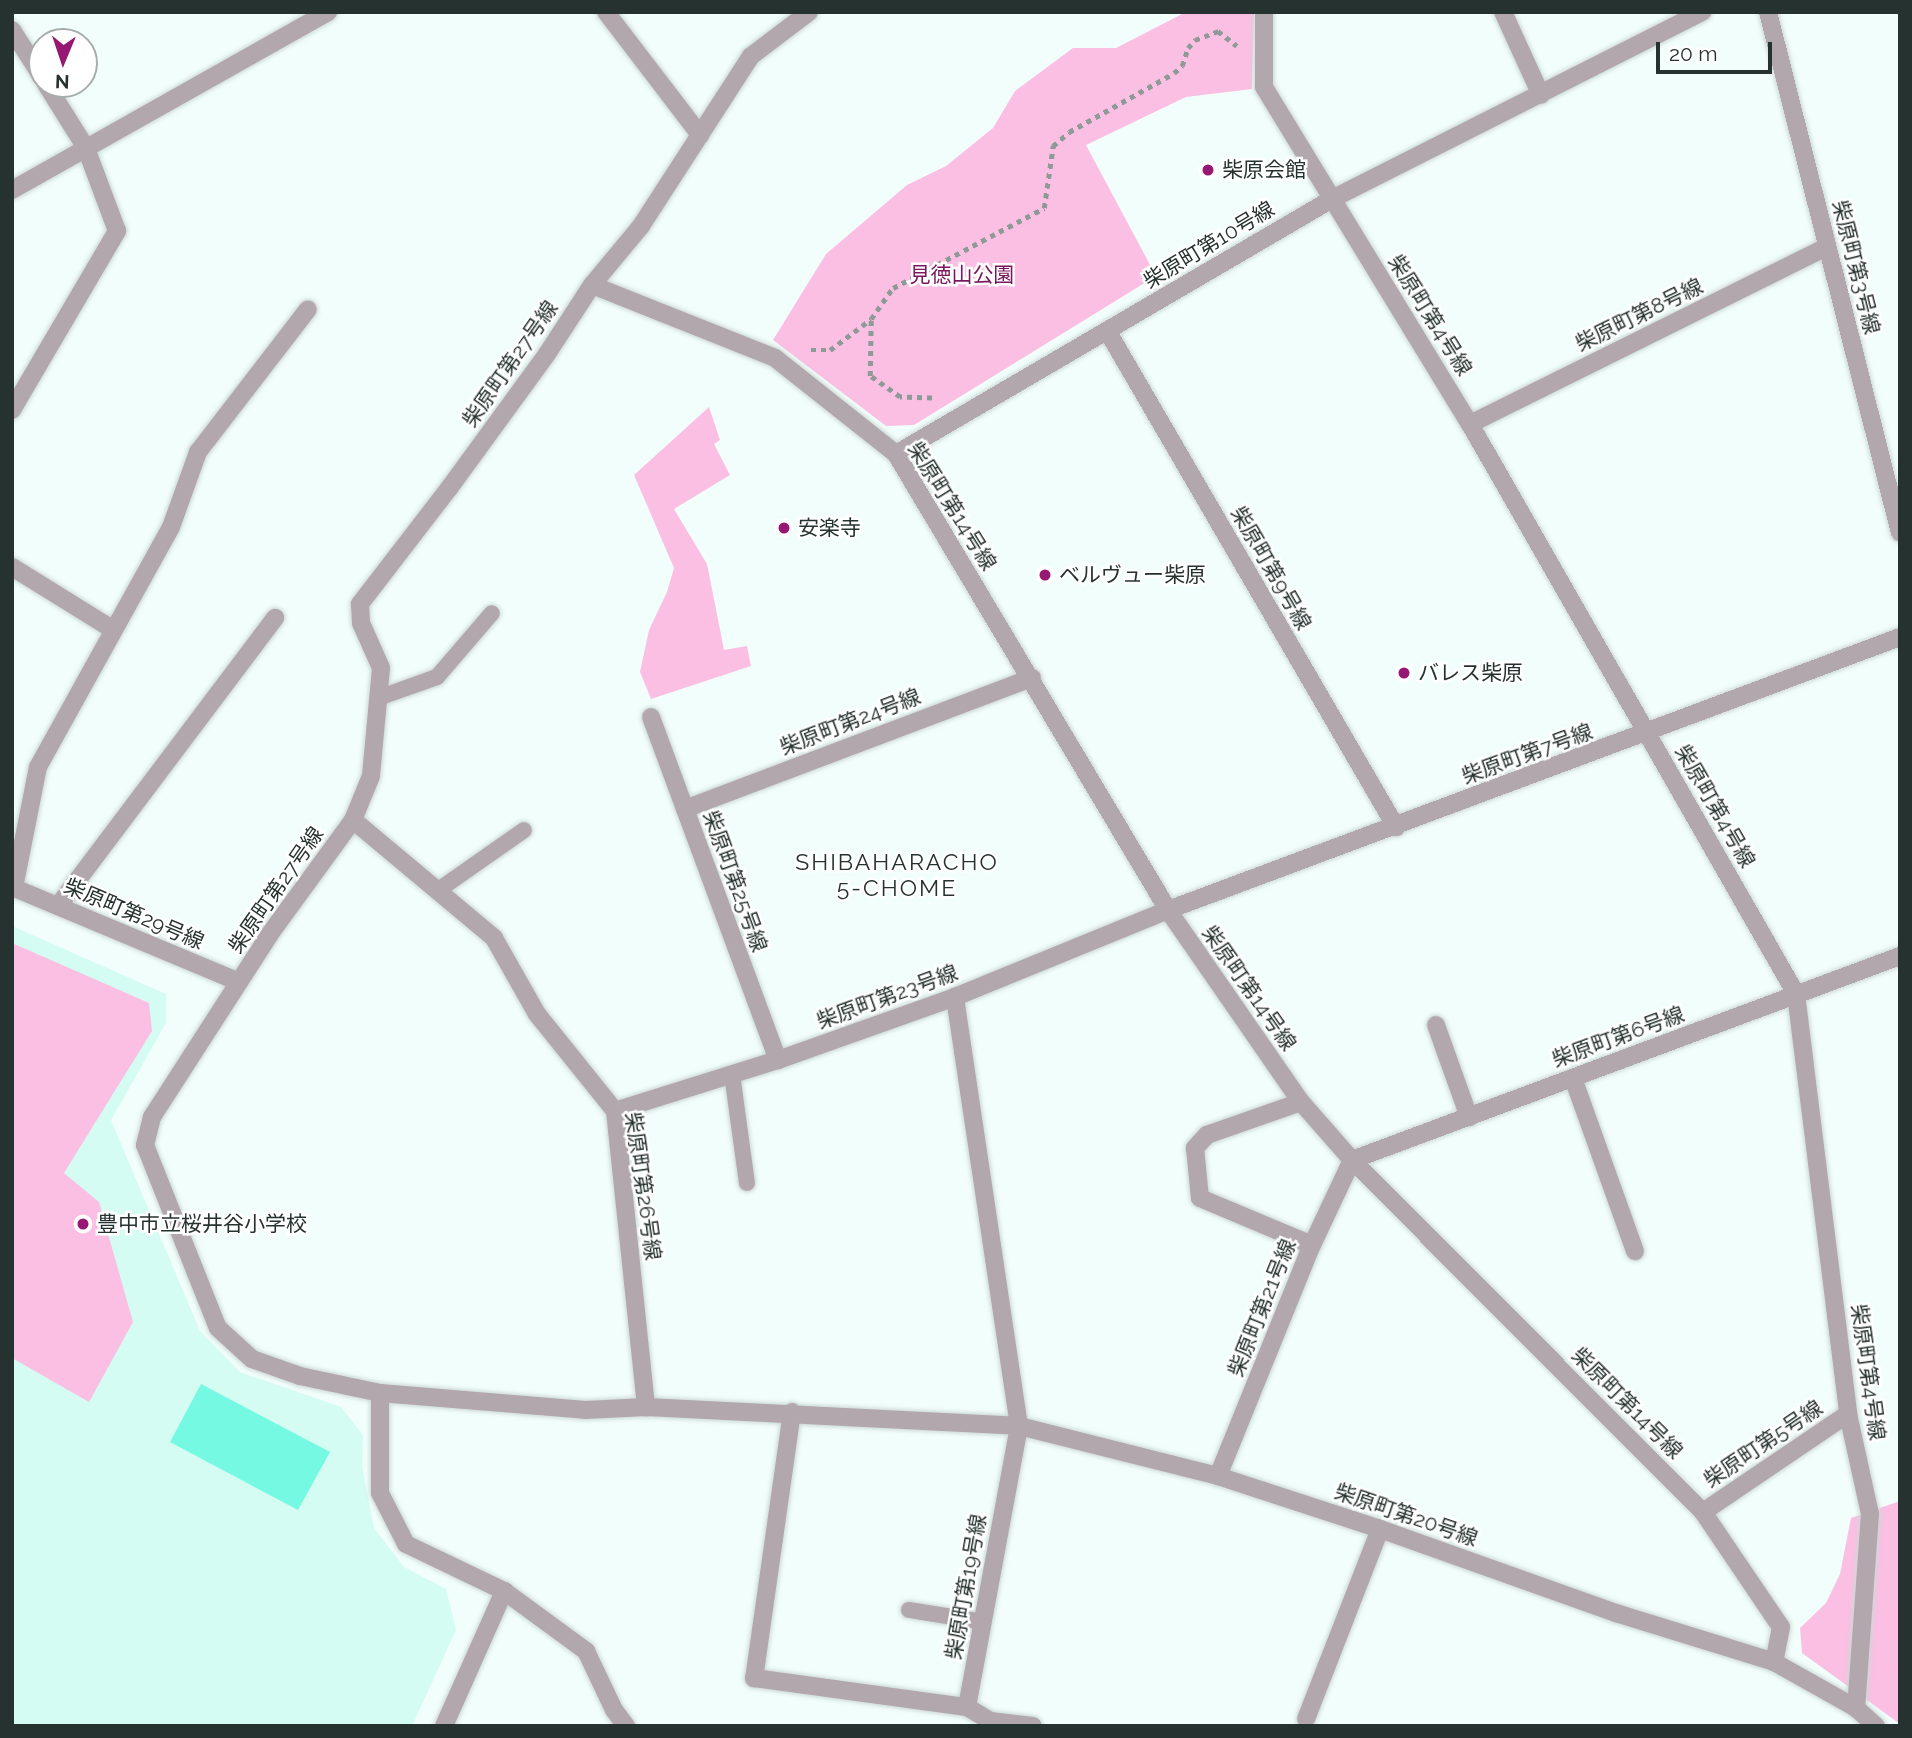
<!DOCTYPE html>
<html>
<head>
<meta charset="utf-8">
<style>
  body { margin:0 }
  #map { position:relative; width:1912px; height:1738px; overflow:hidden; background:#f2fefb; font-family:Raleway,"Noto Sans JP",sans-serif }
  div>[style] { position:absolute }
  .built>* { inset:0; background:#d4fcf3 }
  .green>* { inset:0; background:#fabfe2 }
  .water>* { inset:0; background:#75f9e2 }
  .path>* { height:4.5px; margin-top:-2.25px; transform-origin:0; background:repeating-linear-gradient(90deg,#8e9a97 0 5px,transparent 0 10px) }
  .roads { filter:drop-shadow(0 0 2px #cdd9d6) drop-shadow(0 0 2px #cdd9d6) }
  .service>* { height:16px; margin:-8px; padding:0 8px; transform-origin:8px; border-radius:8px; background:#b2a7ad }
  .minor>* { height:18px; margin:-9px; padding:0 9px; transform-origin:9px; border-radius:9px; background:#b2a7ad }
  .dots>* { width:19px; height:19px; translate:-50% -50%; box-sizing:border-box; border:4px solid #fff; border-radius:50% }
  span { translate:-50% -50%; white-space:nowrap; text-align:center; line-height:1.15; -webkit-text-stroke:5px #fff; paint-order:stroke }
  .poi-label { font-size:21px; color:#26322f }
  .left { translate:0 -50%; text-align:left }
  .street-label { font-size:21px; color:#26322f }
  .park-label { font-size:21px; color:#7a165d }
  .neighbourhood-label { font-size:23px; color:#26322f; letter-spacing:2px }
  .frame { position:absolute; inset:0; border:14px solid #26322f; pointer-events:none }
  .north { position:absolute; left:28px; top:28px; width:70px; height:70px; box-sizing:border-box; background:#fff; border:2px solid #a8adac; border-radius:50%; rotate:182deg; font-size:19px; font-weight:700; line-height:28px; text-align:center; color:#26322f }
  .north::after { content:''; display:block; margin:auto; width:24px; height:32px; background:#961872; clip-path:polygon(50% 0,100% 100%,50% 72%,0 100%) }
  .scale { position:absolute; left:1656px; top:42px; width:116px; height:32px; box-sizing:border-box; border:4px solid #26322f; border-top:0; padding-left:9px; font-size:21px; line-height:24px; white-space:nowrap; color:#26322f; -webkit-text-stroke:5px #fff; paint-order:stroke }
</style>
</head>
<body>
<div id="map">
  <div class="built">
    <i style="clip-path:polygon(12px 926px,166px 994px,166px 1023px,111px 1120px,200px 1331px,240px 1372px,341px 1407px,363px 1435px,362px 1466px,374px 1528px,404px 1567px,446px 1589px,456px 1630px,412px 1726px,12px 1726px)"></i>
  </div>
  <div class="green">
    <i style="clip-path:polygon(1186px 12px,1254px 12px,1252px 89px,1186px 97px,1086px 145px,1156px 276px,914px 425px,886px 426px,773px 340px,826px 254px,907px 185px,946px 166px,993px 128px,1015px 91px,1073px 48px,1116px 48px)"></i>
    <i style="clip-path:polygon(709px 407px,720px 440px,714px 444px,730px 475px,674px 509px,707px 564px,724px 650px,747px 646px,751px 666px,651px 699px,640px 672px,649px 630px,667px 592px,674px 568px,634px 475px)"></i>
    <i style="clip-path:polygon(12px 943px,149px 1003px,152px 1031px,64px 1173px,99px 1202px,133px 1322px,89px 1402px,12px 1358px)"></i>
    <i style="clip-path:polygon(1900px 1501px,1900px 1724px,1802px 1653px,1800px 1628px,1826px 1603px,1840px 1574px,1851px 1518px)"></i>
  </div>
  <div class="water">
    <i style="clip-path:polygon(201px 1384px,330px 1452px,298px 1510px,170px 1442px)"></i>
  </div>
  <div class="path">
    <i style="left:811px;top:350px;width:19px"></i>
    <i style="left:830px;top:350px;width:51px;rotate:-37.1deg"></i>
    <i style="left:932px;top:398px;width:32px;rotate:-178deg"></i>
    <i style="left:900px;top:397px;width:37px;rotate:-145deg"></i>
    <i style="left:870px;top:376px;width:57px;rotate:-89deg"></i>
    <i style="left:871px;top:319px;width:38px;rotate:-55deg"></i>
    <i style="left:893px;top:288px;width:171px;rotate:-27.9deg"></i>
    <i style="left:1044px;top:208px;width:63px;rotate:-81.7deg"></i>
    <i style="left:1053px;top:146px;width:21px;rotate:-41deg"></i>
    <i style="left:1069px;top:132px;width:120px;rotate:-29.3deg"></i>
    <i style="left:1174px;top:73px;width:11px;rotate:-41deg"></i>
    <i style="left:1182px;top:66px;width:19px;rotate:-72deg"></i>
    <i style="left:1188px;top:48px;width:11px;rotate:-49deg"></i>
    <i style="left:1195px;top:40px;width:25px;rotate:-21deg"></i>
    <i style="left:1218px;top:31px;width:24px;rotate:38deg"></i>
  </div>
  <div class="roads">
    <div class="service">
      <i style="left:378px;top:698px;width:63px;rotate:-19.6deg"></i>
      <i style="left:437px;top:677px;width:84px;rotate:-49.3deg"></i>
      <i style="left:437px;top:891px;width:106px;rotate:-35deg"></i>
      <i style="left:732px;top:1074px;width:110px;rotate:82.2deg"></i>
      <i style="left:909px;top:1610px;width:75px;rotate:9.2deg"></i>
    </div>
    <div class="minor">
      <i style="left:606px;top:12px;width:155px;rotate:52.6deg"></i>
      <i style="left:809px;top:12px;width:73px;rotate:142.8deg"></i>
      <i style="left:751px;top:56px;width:202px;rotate:122.9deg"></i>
      <i style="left:641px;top:226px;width:77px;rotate:129.7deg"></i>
      <i style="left:592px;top:285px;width:82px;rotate:123.1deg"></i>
      <i style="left:547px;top:354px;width:165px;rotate:126.1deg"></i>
      <i style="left:450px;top:487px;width:148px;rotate:127.6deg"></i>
      <i style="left:360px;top:604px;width:19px;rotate:87deg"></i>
      <i style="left:361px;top:623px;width:49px;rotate:66deg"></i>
      <i style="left:381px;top:668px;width:108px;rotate:95.3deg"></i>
      <i style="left:371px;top:776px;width:48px;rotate:112.2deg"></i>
      <i style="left:353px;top:820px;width:141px;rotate:126.1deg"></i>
      <i style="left:270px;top:934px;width:218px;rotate:122.8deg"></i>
      <i style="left:152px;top:1117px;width:29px;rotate:104deg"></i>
      <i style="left:145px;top:1145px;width:197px;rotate:68.3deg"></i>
      <i style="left:218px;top:1328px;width:46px;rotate:42.4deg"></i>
      <i style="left:252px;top:1359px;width:51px;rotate:19.5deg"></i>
      <i style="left:300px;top:1376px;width:82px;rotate:12deg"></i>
      <i style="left:380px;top:1393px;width:206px;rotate:4.7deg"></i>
      <i style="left:585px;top:1410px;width:61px;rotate:-2.8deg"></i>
      <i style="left:646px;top:1407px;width:373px;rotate:2.9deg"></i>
      <i style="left:1019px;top:1426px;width:205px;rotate:14.1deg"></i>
      <i style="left:1218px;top:1476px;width:170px;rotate:18.1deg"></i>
      <i style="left:1380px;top:1529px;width:251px;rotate:19.6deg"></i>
      <i style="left:1616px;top:1613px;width:165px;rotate:17.2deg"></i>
      <i style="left:1774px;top:1662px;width:94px;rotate:29.3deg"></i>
      <i style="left:1856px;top:1708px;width:27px;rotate:42deg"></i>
      <i style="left:1264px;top:12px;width:75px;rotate:90deg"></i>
      <i style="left:1264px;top:87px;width:395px;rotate:58.6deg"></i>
      <i style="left:1470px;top:424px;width:657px;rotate:60.23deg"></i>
      <i style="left:1796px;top:994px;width:423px;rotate:82.9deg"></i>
      <i style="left:1848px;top:1414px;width:102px;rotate:77.6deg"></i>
      <i style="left:1870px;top:1514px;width:195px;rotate:94.1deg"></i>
      <i style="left:1503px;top:12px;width:91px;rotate:65.4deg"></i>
      <i style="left:1768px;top:12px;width:537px;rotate:75.78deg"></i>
      <i style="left:12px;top:30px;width:56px;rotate:57.4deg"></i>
      <i style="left:12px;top:190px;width:363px;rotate:-29.4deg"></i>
      <i style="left:592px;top:285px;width:197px;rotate:21.7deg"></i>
      <i style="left:775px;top:358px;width:154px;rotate:38.4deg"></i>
      <i style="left:896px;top:454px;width:531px;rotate:59.18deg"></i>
      <i style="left:1168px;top:910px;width:234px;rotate:55.3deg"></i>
      <i style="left:1301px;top:1102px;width:77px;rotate:48.7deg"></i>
      <i style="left:1352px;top:1160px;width:497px;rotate:45.1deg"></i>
      <i style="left:1703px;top:1512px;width:139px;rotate:55.9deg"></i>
      <i style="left:1781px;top:1627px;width:36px;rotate:101deg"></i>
      <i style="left:1108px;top:332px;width:573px;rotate:59.81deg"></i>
      <i style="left:12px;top:410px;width:208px;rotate:-59.6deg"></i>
      <i style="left:117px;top:231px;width:89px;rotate:-110.5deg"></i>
      <i style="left:86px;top:148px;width:75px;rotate:-122deg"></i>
      <i style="left:1470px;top:424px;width:398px;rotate:-26.4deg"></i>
      <i style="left:896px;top:454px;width:505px;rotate:-30.32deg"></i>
      <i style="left:1332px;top:199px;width:415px;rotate:-26.8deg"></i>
      <i style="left:12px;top:567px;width:118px;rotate:31.8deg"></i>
      <i style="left:651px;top:717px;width:366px;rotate:69.7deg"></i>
      <i style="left:685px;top:809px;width:371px;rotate:-20.7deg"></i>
      <i style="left:353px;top:820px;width:184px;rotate:39.9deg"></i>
      <i style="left:494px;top:938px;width:87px;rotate:60.5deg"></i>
      <i style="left:537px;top:1014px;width:124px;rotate:51.2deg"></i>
      <i style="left:615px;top:1111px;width:298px;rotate:84deg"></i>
      <i style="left:12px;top:887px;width:246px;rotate:22.7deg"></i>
      <i style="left:14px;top:888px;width:123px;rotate:-78.8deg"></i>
      <i style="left:38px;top:767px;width:274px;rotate:-61deg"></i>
      <i style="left:171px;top:527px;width:80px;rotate:-70.2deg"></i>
      <i style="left:198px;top:452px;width:180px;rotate:-52.4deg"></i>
      <i style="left:58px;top:906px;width:361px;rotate:-53deg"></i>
      <i style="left:1436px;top:1025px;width:98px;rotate:70.3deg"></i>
      <i style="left:1573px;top:1078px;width:184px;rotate:70.3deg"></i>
      <i style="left:1301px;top:1102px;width:100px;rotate:160.7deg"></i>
      <i style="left:1207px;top:1135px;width:18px;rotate:133deg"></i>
      <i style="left:1195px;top:1148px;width:50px;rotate:84.3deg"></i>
      <i style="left:1200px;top:1198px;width:121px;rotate:22.8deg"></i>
      <i style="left:615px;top:1111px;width:171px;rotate:-17.4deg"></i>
      <i style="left:778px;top:1060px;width:188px;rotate:-19.6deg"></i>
      <i style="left:955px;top:997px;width:230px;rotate:-22.2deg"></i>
      <i style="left:1168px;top:910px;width:781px;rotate:-20.45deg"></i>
      <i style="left:380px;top:1393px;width:100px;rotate:90deg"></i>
      <i style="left:380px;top:1493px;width:57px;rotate:63deg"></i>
      <i style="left:406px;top:1544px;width:109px;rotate:25.6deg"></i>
      <i style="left:504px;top:1591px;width:102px;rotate:36.2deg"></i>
      <i style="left:586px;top:1651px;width:65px;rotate:64.6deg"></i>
      <i style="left:614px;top:1710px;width:20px;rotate:53deg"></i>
      <i style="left:792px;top:1412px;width:269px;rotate:98.1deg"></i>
      <i style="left:754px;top:1678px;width:215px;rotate:7.8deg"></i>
      <i style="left:967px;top:1707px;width:286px;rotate:-79.5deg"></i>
      <i style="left:1019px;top:1426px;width:434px;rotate:-98.5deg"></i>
      <i style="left:1218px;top:1476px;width:249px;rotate:-67.9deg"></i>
      <i style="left:1312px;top:1245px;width:94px;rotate:-64.8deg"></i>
      <i style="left:1352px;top:1160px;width:585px;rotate:-20.42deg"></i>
      <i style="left:1703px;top:1512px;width:175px;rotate:-34.1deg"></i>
      <i style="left:967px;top:1707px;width:27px;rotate:31deg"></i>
      <i style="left:990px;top:1721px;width:43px;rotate:6.6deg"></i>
      <i style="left:1306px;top:1719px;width:204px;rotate:-68.7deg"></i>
      <i style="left:444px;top:1726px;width:148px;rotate:-66deg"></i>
    </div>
  </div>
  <div class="dots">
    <i style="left:1208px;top:170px;background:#961872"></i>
    <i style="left:784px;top:528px;background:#961872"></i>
    <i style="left:1045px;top:575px;background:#961872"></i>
    <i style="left:1404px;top:673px;background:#961872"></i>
    <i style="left:83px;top:1224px;background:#961872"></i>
  </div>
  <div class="poi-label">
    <span class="left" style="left:1222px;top:170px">柴原会館</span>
    <span class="left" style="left:798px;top:528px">安楽寺</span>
    <span class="left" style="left:1059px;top:575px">ベルヴュー柴原</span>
    <span class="left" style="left:1418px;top:673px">バレス柴原</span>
    <span class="left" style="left:97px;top:1224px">豊中市立桜井谷小学校</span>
  </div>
  <div class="street-label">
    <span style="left:1209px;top:245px;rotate:-31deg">柴原町第10号線</span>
    <span style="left:1856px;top:267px;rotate:76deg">柴原町第3号線</span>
    <span style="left:1430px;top:315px;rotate:58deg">柴原町第4号線</span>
    <span style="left:1639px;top:315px;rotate:-26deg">柴原町第8号線</span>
    <span style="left:510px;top:364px;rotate:-55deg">柴原町第27号線</span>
    <span style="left:952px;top:506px;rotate:58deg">柴原町第14号線</span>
    <span style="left:1271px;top:568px;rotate:60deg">柴原町第9号線</span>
    <span style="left:850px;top:722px;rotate:-21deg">柴原町第24号線</span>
    <span style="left:1527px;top:754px;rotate:-20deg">柴原町第7号線</span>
    <span style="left:1715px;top:806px;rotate:60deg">柴原町第4号線</span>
    <span style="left:735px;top:881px;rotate:70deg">柴原町第25号線</span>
    <span style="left:276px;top:890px;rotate:-55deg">柴原町第27号線</span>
    <span style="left:134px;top:914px;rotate:23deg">柴原町第29号線</span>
    <span style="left:1249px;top:988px;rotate:55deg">柴原町第14号線</span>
    <span style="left:887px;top:997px;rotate:-20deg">柴原町第23号線</span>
    <span style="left:1618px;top:1037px;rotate:-20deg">柴原町第6号線</span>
    <span style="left:643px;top:1186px;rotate:82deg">柴原町第26号線</span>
    <span style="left:1262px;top:1308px;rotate:-68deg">柴原町第21号線</span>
    <span style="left:1868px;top:1372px;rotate:82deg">柴原町第4号線</span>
    <span style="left:1627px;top:1403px;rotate:45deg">柴原町第14号線</span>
    <span style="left:1763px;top:1444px;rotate:-34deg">柴原町第5号線</span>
    <span style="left:1406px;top:1515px;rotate:19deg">柴原町第20号線</span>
    <span style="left:966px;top:1587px;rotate:-80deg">柴原町第19号線</span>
  </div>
  <div class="park-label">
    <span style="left:962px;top:275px">見徳山公園</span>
  </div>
  <div class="neighbourhood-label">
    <span style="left:897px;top:875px">SHIBAHARACHO<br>5-CHOME</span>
  </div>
  <div class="frame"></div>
  <div class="north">N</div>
  <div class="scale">20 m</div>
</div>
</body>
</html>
